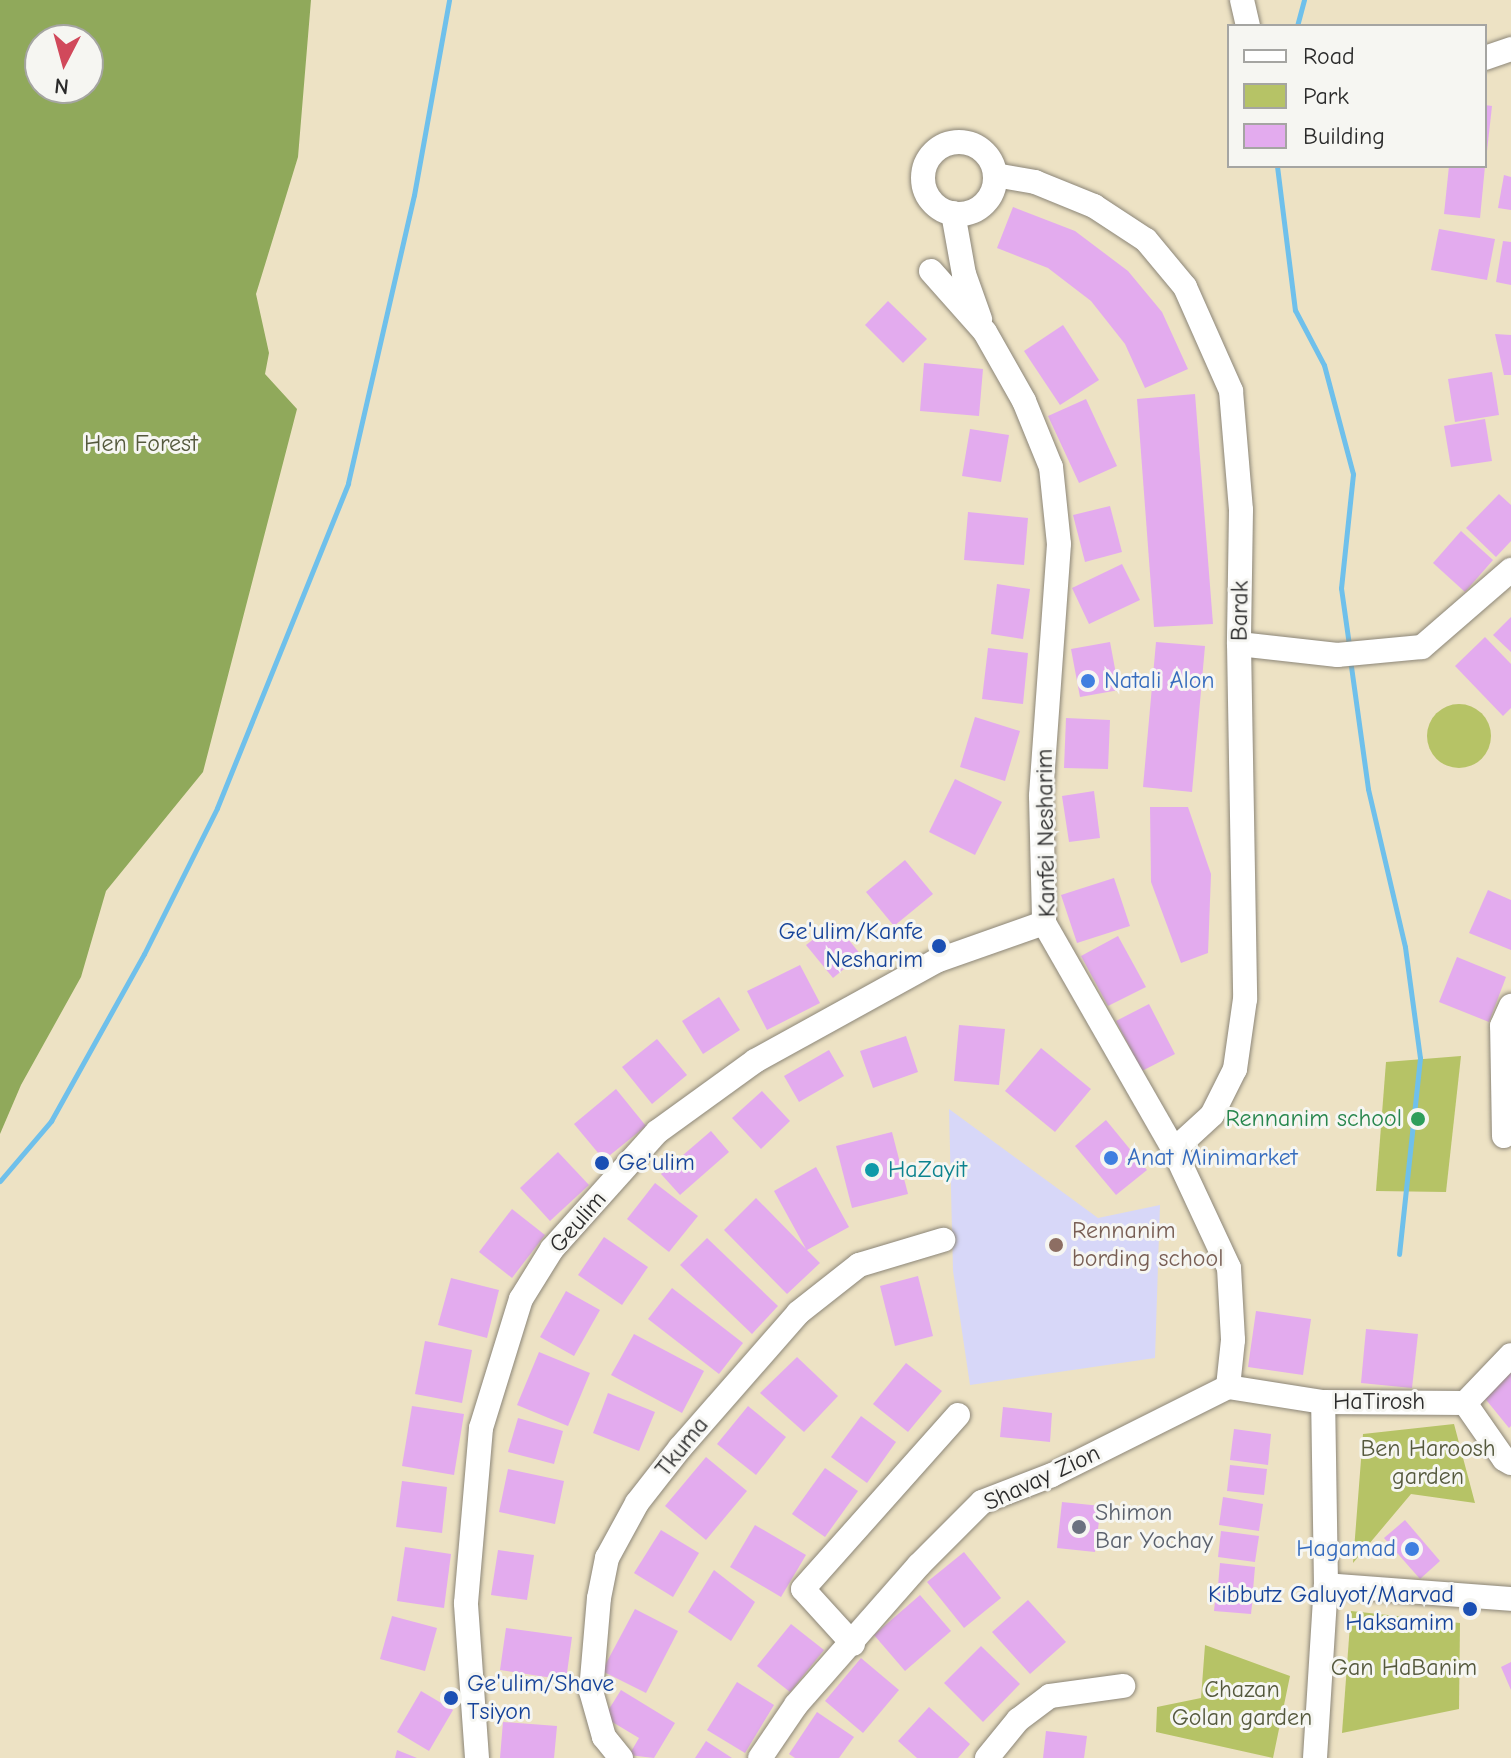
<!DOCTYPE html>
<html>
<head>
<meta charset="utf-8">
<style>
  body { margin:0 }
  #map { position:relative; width:1511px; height:1758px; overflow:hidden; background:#ede2c4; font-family:"Comic Neue",sans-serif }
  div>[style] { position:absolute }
  .built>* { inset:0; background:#d7d7f8 }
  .green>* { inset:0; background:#b6c366 }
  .round { border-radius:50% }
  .forest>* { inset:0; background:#90a95b }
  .stream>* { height:5px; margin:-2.5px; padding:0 2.5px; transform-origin:2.5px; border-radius:2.5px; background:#6fc0eb }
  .building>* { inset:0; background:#e3abee }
  .roads { filter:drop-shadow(0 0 2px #8c8678) drop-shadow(0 0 2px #8c8678) }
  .minor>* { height:24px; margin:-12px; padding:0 12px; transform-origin:12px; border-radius:12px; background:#fff }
  .minor>.ring { margin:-12px; padding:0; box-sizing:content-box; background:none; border:24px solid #fff; border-radius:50% }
  .dots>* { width:22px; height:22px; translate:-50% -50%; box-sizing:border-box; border:4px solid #f6f6f2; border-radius:50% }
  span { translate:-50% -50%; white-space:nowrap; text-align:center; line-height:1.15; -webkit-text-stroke:6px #f6f6f2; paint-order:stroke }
  .park-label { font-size:24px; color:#55593d }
  .street-label { font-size:24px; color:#2b2b2b }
  .shop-label { font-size:24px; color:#366cbe }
  .left { translate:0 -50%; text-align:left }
  .right { translate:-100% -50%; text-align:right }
  .transit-label { font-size:24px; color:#164399 }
  .leisure-label { font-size:24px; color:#27864d }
  .culture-label { font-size:24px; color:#0d838f }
  .education-label { font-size:24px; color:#785e54 }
  .worship-label { font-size:24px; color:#5b616d }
  .legend { position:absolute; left:1227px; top:24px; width:260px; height:144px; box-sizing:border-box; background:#f6f6f2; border:2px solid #a5a5a2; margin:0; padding:10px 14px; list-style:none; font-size:24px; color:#2b2b2b }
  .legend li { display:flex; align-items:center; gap:16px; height:40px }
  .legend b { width:40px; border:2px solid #a5a5a2 }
  .north { position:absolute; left:24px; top:24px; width:80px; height:80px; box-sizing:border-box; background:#f6f6f2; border:2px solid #a5a5a2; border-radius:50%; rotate:186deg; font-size:22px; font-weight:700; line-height:32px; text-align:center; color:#2b2b2b }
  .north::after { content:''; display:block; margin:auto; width:28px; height:36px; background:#d1495b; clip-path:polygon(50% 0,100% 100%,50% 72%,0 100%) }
</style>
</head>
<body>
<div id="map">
  <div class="built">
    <i style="clip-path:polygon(949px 1109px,1098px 1218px,1160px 1205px,1155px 1358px,970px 1385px,953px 1271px)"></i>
  </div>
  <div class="green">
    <i class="round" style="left:1427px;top:704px;width:64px;height:64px"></i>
    <i style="clip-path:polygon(1461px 1056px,1446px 1192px,1376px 1191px,1386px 1062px)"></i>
    <i style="clip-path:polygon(1454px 1424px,1475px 1503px,1411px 1494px,1353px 1563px,1363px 1434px)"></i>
    <i style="clip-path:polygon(1351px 1611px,1460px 1623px,1459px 1709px,1342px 1733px)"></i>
    <i style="clip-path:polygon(1205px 1645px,1290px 1676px,1273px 1758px,1156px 1732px,1157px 1707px,1201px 1698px)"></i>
  </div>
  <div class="forest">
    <i style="clip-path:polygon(evenodd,0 0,311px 0,298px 157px,256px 294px,269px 353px,265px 374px,297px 409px,203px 772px,106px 891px,81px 977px,21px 1085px,0 1134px,0 0,40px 40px,88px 40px,88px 88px,40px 88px,40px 40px)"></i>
  </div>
  <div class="stream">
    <i style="left:1297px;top:26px;width:27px;rotate:-75deg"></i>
    <i style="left:1277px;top:166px;width:145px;rotate:82.9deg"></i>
    <i style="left:1295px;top:310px;width:62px;rotate:62.2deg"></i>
    <i style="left:1324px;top:365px;width:113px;rotate:75.1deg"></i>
    <i style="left:1353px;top:474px;width:115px;rotate:96deg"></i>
    <i style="left:1341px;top:588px;width:58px;rotate:82deg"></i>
    <i style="left:1350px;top:659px;width:131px;rotate:82.1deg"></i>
    <i style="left:1368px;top:789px;width:162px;rotate:76.8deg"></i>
    <i style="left:1405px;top:947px;width:112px;rotate:82.3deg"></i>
    <i style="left:1420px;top:1058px;width:197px;rotate:96.1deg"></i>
    <i style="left:0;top:1181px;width:79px;rotate:-49.6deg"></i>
    <i style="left:51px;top:1121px;width:191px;rotate:-60.9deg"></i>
    <i style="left:144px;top:954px;width:163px;rotate:-63.4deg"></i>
    <i style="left:217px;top:808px;width:350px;rotate:-68deg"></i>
    <i style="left:348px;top:483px;width:295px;rotate:-77.1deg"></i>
    <i style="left:414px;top:195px;width:198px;rotate:-79.8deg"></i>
  </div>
  <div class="building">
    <i style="clip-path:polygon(1485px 105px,1492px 106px,1487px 151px,1485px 151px)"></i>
    <i style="clip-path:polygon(1449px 166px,1485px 166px,1480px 218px,1444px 214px)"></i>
    <i style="clip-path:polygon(1504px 175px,1511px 177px,1511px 210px,1498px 208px)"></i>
    <i style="clip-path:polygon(1013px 207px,1075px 231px,1128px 271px,1162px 312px,1188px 369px,1145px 388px,1125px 344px,1091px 301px,1048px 268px,997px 248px)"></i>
    <i style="clip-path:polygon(1439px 229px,1495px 239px,1487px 280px,1431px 270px)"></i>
    <i style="clip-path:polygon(1503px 241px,1511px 242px,1511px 285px,1496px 282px)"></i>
    <i style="clip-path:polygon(888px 301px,927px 339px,903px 363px,865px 325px)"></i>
    <i style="clip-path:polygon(1063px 325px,1099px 380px,1060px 405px,1024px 351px)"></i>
    <i style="clip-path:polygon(1495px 334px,1511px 335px,1511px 375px,1504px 375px)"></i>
    <i style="clip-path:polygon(924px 363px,983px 369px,979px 416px,920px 411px)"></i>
    <i style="clip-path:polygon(1492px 372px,1499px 415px,1455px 422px,1448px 379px)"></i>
    <i style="clip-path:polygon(1195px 394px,1213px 624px,1154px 627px,1137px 399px)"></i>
    <i style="clip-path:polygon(1086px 399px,1117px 466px,1079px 483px,1048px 416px)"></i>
    <i style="clip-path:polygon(1485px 419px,1492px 461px,1451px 467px,1444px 426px)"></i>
    <i style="clip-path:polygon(970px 429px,1009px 435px,1001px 482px,962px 476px)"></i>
    <i style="clip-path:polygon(1499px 494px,1511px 505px,1511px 541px,1496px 557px,1466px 528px)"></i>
    <i style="clip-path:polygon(1110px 506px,1122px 552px,1085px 562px,1073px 515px)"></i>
    <i style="clip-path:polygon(968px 512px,1028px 518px,1024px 565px,964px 560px)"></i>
    <i style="clip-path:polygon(1461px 531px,1493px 560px,1465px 592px,1433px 563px)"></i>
    <i style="clip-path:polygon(1122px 564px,1140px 600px,1089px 624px,1072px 588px)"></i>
    <i style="clip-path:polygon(997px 584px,1030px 589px,1023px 639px,991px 634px)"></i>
    <i style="clip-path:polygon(1511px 617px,1511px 652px,1493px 635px)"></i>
    <i style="clip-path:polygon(1485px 637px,1511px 664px,1511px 708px,1503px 716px,1455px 666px)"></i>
    <i style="clip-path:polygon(1110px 642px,1119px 690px,1080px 697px,1071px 649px)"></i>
    <i style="clip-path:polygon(1156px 642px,1205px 646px,1192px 792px,1143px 787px)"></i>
    <i style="clip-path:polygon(988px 648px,1028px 653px,1023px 704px,982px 699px)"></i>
    <i style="clip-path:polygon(975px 717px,1020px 731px,1005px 781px,960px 767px)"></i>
    <i style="clip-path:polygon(1066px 718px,1110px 720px,1108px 769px,1064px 768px)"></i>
    <i style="clip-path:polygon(955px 779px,1002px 802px,975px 855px,929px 832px)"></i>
    <i style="clip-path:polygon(1094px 791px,1100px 838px,1069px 842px,1062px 796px)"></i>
    <i style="clip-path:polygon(1150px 807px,1188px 807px,1211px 874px,1208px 953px,1181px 963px,1151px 882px)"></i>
    <i style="clip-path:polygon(905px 860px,933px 894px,894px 926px,866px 892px)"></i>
    <i style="clip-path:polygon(1114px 878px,1130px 926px,1077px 943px,1061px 895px)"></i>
    <i style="clip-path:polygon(1488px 890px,1511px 900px,1511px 950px,1469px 933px)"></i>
    <i style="clip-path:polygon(835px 923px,861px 955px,833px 978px,806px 945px)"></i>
    <i style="clip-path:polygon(1118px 936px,1146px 987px,1108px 1006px,1081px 956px)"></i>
    <i style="clip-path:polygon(1457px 957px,1506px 977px,1489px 1022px,1439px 1002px)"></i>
    <i style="clip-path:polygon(800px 965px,820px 1003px,767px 1030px,747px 991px)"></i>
    <i style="clip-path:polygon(719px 997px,740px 1030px,703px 1054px,682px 1021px)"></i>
    <i style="clip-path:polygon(1149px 1004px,1175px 1054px,1142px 1071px,1116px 1021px)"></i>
    <i style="clip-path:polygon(959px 1025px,1005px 1029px,999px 1085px,954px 1081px)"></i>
    <i style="clip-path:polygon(906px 1036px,918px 1072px,873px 1088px,860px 1051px)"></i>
    <i style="clip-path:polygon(657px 1039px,687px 1075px,652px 1104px,622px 1067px)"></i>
    <i style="clip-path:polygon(1041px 1048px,1091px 1089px,1055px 1132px,1005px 1091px)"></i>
    <i style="clip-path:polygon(829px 1050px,844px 1076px,799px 1102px,784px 1076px)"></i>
    <i style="clip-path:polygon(616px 1089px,646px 1126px,604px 1160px,574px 1124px)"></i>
    <i style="clip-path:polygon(762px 1091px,790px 1121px,761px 1149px,732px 1118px)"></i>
    <i style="clip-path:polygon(1106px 1120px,1147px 1170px,1116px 1195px,1075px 1146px)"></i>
    <i style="clip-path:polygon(711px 1131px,729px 1152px,680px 1195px,661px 1174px)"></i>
    <i style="clip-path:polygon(892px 1132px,908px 1194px,852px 1208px,836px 1146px)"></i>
    <i style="clip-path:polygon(558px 1152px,589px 1185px,550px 1221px,520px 1188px)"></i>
    <i style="clip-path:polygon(816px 1167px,849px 1227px,807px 1250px,820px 1263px,787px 1294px,724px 1230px,756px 1198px,806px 1249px,774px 1191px)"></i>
    <i style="clip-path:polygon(655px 1183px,698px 1216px,669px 1252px,627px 1219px)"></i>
    <i style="clip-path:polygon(512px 1209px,545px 1235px,512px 1278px,479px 1252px)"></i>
    <i style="clip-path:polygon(604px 1237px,648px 1267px,622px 1305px,578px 1275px)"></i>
    <i style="clip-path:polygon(707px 1238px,778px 1306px,752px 1334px,680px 1265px)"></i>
    <i style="clip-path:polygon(918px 1276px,933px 1336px,895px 1346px,880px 1286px)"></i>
    <i style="clip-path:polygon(451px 1278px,499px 1290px,487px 1338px,438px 1325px)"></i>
    <i style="clip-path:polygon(672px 1288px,743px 1343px,719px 1374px,648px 1319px)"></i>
    <i style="clip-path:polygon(566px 1291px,600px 1310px,574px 1356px,540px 1337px)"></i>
    <i style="clip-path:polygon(1256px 1311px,1311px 1319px,1303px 1375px,1248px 1367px)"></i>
    <i style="clip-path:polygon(1366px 1329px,1418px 1334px,1412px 1388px,1361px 1383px)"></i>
    <i style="clip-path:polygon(634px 1334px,704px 1371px,682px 1413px,611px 1375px)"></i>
    <i style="clip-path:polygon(425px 1341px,472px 1350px,462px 1403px,415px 1394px)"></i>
    <i style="clip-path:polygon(539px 1352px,590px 1373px,568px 1426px,517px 1405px)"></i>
    <i style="clip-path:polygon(797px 1357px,838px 1396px,804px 1432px,760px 1393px)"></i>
    <i style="clip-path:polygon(906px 1363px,942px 1391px,908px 1432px,873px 1404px)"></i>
    <i style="clip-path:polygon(1511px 1373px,1511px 1426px,1509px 1428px,1483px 1396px)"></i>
    <i style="clip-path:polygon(608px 1393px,655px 1412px,639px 1451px,593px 1433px)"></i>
    <i style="clip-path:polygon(412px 1406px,464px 1414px,454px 1475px,402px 1466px)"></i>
    <i style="clip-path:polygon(748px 1406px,786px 1437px,756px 1475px,717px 1444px)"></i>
    <i style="clip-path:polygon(1003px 1407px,1052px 1413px,1050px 1442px,1000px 1437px)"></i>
    <i style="clip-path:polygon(861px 1416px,896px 1442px,867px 1483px,831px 1457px)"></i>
    <i style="clip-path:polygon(518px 1418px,563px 1431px,554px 1464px,508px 1452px)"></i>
    <i style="clip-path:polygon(1234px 1429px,1271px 1434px,1268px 1465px,1230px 1460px)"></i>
    <i style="clip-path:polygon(706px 1457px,747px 1491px,706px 1540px,665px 1506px)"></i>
    <i style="clip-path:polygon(1230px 1465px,1267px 1469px,1264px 1495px,1227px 1491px)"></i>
    <i style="clip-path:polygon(825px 1468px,858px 1491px,825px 1537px,792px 1514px)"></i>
    <i style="clip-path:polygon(508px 1469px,564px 1481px,555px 1524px,499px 1512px)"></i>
    <i style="clip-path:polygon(402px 1481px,447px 1487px,442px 1533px,396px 1527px)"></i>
    <i style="clip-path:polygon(1223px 1497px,1263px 1504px,1259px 1531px,1219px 1525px)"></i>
    <i style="clip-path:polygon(1062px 1502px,1101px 1506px,1095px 1552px,1057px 1548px)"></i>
    <i style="clip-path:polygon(1405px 1520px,1440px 1561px,1420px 1579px,1384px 1538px)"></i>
    <i style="clip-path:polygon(755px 1525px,806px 1555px,781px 1597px,730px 1567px)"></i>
    <i style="clip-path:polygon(661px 1530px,699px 1553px,673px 1597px,634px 1573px)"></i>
    <i style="clip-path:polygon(1221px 1531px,1259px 1536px,1255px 1562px,1218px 1557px)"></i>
    <i style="clip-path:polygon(405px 1547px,451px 1554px,444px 1608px,397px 1601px)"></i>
    <i style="clip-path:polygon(498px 1550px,534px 1555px,527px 1600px,491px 1595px)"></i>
    <i style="clip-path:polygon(964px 1552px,1001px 1598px,964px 1628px,927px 1582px)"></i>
    <i style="clip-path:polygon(1220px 1563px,1255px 1567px,1253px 1590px,1218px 1586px)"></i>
    <i style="clip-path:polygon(714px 1570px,755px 1602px,731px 1641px,688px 1612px)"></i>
    <i style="clip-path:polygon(1216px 1592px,1253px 1596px,1251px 1614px,1214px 1611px)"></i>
    <i style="clip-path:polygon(920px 1595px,951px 1631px,905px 1671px,874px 1635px)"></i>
    <i style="clip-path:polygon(1028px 1600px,1066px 1642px,1030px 1674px,992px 1632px)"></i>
    <i style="clip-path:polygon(635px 1609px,678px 1631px,646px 1693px,602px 1671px)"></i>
    <i style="clip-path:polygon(392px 1616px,437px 1628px,425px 1671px,380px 1659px)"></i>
    <i style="clip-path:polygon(791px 1624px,824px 1650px,790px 1692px,757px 1666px)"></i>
    <i style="clip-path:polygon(506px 1628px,572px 1637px,566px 1680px,500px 1670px)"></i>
    <i style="clip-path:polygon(981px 1646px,1020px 1684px,983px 1722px,944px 1683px)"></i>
    <i style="clip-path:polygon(861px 1658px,899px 1690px,863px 1733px,825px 1701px)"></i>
    <i style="clip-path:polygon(1511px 1662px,1511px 1690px,1501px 1667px)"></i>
    <i style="clip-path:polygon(737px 1682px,774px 1705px,745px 1753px,707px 1730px)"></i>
    <i style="clip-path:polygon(621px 1690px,675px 1723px,654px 1758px,629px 1755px,639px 1738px,604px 1717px)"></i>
    <i style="clip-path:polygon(421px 1691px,453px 1710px,429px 1751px,397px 1732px)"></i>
    <i style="clip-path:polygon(929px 1707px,970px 1744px,958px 1758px,917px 1758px,898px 1741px)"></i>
    <i style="clip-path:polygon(817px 1712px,854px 1737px,839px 1758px,795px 1758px,789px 1754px)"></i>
    <i style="clip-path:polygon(503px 1722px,557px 1726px,554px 1758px,500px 1758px)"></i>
    <i style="clip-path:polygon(1046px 1731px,1087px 1736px,1084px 1758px,1043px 1758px)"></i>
    <i style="clip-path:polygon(706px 1741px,732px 1758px,695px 1758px)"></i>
    <i style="clip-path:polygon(397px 1750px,417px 1758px,395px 1758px)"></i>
  </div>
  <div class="roads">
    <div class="minor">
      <i style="left:1242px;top:0;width:27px;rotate:77deg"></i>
      <i style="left:1485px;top:58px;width:28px;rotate:-19deg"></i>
      <i class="ring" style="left:923px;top:142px;width:48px;height:48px"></i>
      <i style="left:995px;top:175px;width:41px;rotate:9.9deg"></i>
      <i style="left:1035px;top:182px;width:64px;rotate:22.1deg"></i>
      <i style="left:1094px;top:206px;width:62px;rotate:33.2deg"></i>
      <i style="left:1146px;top:240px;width:61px;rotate:50.3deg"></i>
      <i style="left:1185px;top:287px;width:114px;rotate:66.1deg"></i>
      <i style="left:1231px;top:391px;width:119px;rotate:85.2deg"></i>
      <i style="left:1241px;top:510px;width:134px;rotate:90.9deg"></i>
      <i style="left:1239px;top:644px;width:355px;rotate:89deg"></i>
      <i style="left:1245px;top:999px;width:71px;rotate:98.1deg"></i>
      <i style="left:1235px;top:1069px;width:51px;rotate:116.6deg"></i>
      <i style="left:1212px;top:1115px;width:52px;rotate:137.4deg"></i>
      <i style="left:953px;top:213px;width:62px;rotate:79.8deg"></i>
      <i style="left:964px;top:274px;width:48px;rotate:70.4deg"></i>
      <i style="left:931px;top:271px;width:81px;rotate:48.5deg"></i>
      <i style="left:985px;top:332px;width:79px;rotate:60.5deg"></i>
      <i style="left:1024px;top:401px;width:71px;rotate:67.8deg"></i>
      <i style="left:1051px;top:467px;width:77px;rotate:84.1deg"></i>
      <i style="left:1059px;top:544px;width:253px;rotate:94.1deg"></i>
      <i style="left:1041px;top:796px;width:127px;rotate:88.6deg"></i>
      <i style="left:1044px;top:923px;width:262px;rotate:60.2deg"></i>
      <i style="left:1174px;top:1150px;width:130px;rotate:65deg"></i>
      <i style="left:1229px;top:1268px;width:72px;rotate:86.8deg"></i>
      <i style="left:1233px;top:1340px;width:47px;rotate:96.1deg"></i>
      <i style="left:1239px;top:644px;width:99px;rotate:6.4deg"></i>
      <i style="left:1337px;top:655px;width:85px;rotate:-5.4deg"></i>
      <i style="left:1422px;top:647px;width:118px;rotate:-40.9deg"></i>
      <i style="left:1504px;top:1136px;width:110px;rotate:-91deg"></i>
      <i style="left:1502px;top:1026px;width:22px;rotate:-66deg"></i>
      <i style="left:1228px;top:1387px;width:96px;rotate:9deg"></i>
      <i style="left:1323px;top:1402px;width:142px;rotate:0.4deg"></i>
      <i style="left:1465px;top:1403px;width:66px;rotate:-46.2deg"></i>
      <i style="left:1465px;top:1403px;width:68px;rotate:55.1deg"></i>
      <i style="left:1504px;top:1459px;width:8px;rotate:30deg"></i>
      <i style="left:1326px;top:1585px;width:186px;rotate:4.3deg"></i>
      <i style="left:853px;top:1644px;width:74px;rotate:-132.3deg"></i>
      <i style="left:803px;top:1589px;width:233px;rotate:-48.3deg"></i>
      <i style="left:477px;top:1758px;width:155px;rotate:-94.1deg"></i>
      <i style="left:466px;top:1603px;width:176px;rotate:-85.1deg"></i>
      <i style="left:481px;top:1428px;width:135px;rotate:-72.8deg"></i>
      <i style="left:521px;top:1299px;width:59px;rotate:-58.2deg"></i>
      <i style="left:552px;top:1249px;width:157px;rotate:-48.1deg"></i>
      <i style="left:657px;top:1132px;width:121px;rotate:-35.9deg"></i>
      <i style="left:755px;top:1061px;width:207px;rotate:-28.9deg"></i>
      <i style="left:936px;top:961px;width:114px;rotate:-19.4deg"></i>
      <i style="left:621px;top:1758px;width:27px;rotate:-129deg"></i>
      <i style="left:604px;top:1737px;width:48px;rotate:-105.8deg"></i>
      <i style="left:591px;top:1691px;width:93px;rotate:-85.1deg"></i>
      <i style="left:599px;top:1598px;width:41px;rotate:-78.7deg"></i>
      <i style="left:607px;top:1558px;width:63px;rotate:-61.4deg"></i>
      <i style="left:637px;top:1503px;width:70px;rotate:-52deg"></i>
      <i style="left:680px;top:1448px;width:179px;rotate:-48.8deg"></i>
      <i style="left:798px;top:1313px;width:78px;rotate:-38.2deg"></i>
      <i style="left:859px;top:1265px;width:88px;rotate:-16.6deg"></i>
      <i style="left:760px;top:1758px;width:64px;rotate:-55.8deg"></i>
      <i style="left:796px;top:1705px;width:186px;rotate:-48.7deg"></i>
      <i style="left:919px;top:1565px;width:89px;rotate:-45deg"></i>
      <i style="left:982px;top:1502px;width:75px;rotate:-21.1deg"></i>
      <i style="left:1052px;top:1475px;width:197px;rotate:-26.6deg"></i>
      <i style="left:987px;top:1758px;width:49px;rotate:-50.8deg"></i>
      <i style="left:1018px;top:1720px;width:40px;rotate:-37deg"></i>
      <i style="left:1050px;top:1696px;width:74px;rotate:-7.8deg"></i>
      <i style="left:1315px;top:1758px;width:173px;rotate:-86.4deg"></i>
      <i style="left:1326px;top:1585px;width:183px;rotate:-90.9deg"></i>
    </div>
  </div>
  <div class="dots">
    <i style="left:1088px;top:681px;background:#3f7fe0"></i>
    <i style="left:939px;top:946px;background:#1a4fb4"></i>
    <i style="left:1418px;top:1119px;background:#2e9e5b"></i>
    <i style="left:1111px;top:1158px;background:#3f7fe0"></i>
    <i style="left:602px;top:1163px;background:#1a4fb4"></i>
    <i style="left:872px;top:1170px;background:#0f9aa8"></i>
    <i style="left:1056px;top:1245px;background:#8d6e63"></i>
    <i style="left:1079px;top:1527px;background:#6b7280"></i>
    <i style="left:1412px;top:1549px;background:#3f7fe0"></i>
    <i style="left:1470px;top:1609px;background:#1a4fb4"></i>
    <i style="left:451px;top:1698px;background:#1a4fb4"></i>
  </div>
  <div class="park-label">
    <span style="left:141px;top:444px">Hen Forest</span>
    <span style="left:1428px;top:1463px">Ben Haroosh<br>garden</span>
    <span style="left:1404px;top:1668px">Gan HaBanim</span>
    <span style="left:1242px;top:1704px">Chazan<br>Golan garden</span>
  </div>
  <div class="street-label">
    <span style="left:1240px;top:611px;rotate:-89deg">Barak</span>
    <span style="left:1046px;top:833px;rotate:-91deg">Kanfei Nesharim</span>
    <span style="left:578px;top:1222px;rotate:-49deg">Geulim</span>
    <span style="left:1379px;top:1402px">HaTirosh</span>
    <span style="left:682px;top:1447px;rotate:-51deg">Tkuma</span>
    <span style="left:1042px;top:1478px;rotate:-25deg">Shavay Zion</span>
  </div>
  <div class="shop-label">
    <span class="left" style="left:1104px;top:681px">Natali Alon</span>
    <span class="left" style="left:1127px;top:1158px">Anat Minimarket</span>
    <span class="right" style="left:1396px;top:1549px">Hagamad</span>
  </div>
  <div class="transit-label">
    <span class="right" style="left:923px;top:946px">Ge'ulim/Kanfe<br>Nesharim</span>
    <span class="left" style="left:618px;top:1163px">Ge'ulim</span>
    <span class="right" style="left:1454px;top:1609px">Kibbutz Galuyot/Marvad<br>Haksamim</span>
    <span class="left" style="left:467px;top:1698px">Ge'ulim/Shave<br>Tsiyon</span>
  </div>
  <div class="leisure-label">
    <span class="right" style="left:1402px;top:1119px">Rennanim school</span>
  </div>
  <div class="culture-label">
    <span class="left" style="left:888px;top:1170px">HaZayit</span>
  </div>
  <div class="education-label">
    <span class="left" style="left:1072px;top:1245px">Rennanim<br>bording school</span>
  </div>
  <div class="worship-label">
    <span class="left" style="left:1095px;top:1527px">Shimon<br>Bar Yochay</span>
  </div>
  <ul class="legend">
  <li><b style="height:10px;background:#fff"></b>Road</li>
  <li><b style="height:22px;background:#b6c366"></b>Park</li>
  <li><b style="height:22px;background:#e3abee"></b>Building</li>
  </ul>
  <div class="north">N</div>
</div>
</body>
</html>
